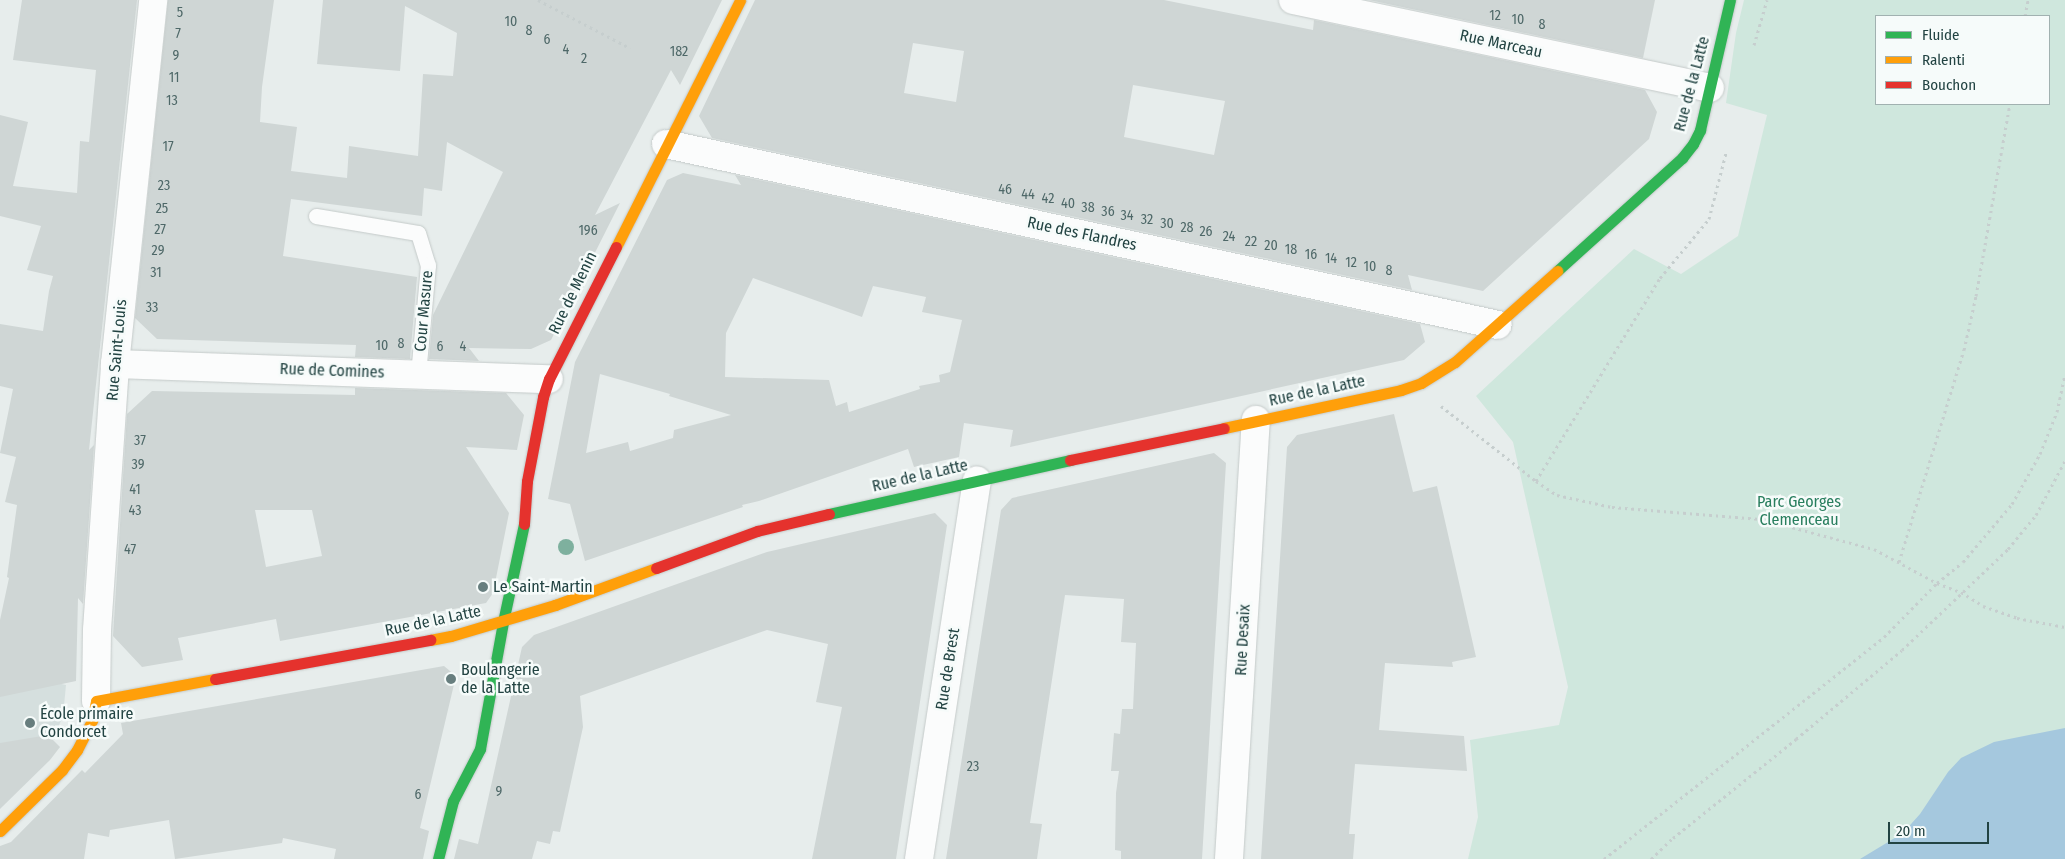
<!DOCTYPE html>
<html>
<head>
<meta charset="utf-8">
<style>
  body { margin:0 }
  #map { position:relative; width:2065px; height:859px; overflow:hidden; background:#e7edec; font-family:"Fira Sans Condensed",sans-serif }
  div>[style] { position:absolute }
  .built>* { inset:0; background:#d5dfde }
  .green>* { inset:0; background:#cfe7dd }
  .water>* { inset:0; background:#a5c8de }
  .building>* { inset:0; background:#cfd6d5 }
  .path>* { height:3px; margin-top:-1.5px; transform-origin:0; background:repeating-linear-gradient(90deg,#c6cece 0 2.5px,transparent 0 6.5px) }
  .roads { filter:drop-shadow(0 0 1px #c4cac9) drop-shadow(0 0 1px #c4cac9) }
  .lane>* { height:15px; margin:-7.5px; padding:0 7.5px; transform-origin:7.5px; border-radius:7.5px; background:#fbfcfc }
  .street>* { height:28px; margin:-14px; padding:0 14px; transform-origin:14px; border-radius:14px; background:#fbfcfc }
  .fast>* { height:11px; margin:-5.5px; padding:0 5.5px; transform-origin:5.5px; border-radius:5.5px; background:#30b455 }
  .slow>* { height:11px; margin:-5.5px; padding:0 5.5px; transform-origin:5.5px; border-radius:5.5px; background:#ff9f0a }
  .jam>* { height:11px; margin:-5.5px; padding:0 5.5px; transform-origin:5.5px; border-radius:5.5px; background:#e5322d }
  .trees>* { width:16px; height:16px; margin:-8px; border-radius:50%; background:#7eb09e }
  .dots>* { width:14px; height:14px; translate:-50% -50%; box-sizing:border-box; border:2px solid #f6fbfa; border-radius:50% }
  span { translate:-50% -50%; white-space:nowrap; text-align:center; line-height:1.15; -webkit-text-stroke:5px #f6fbfa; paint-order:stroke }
  .number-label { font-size:14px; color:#4e6868 }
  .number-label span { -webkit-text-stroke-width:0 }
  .street-label { font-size:16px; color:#224342 }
  .park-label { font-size:16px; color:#287e5e }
  .poi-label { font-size:16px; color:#224342 }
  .left { translate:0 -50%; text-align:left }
  .legend { position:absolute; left:1875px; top:15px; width:175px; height:90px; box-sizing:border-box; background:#f6fbfa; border:1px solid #a1b1b0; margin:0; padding:6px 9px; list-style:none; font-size:15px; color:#224342 }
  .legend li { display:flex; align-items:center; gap:10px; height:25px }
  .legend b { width:25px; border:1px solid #a1b1b0 }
  .scale { position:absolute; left:1888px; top:822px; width:101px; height:22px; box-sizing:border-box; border:2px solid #224342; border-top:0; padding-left:6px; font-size:15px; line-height:18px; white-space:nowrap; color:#224342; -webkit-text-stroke:4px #f6fbfa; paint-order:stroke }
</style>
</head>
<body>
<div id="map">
  <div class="built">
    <i style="clip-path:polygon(0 670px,66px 685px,63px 716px,57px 730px,0 788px)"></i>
  </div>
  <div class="green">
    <i style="clip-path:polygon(evenodd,1744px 0,2065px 0,2065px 859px,1468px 859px,1478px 817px,1470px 740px,1559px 725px,1568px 687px,1513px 442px,1476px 396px,1634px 249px,1681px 274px,1738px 236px,1767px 115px,1726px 103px,1736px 33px,1744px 0,1876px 16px,2049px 16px,2049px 104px,1876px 104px,1876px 16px)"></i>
  </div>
  <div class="water">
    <i style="clip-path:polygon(2065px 728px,2065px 859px,1860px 859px,1903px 833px,1920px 814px,1948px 772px,1961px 758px,1994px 742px)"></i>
  </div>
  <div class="building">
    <i style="clip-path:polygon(22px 0,137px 0,89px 450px,94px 445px,83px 604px,78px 598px,76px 681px,0 697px,0 620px,9px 578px,7px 577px,17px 505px,5px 502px,16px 457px,0 453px,13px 389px,0 386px,0 324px,43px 331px,49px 291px,53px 276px,27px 270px,41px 226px,0 216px,0 115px,28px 122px,13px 186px,77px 193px,80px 141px,89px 142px,96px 70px,13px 60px)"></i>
    <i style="clip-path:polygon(168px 0,274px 0,262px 87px,260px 122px,297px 127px,291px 171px,347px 178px,349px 146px,418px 156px,423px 74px,453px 76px,457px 33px,405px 6px,400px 71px,317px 64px,323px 0,722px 0,680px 85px,671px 70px,595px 215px,620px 203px,551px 340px,531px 349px,469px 348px,479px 361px,429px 359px,433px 315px,503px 172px,447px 142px,442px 191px,424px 188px,422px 216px,291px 199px,283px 256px,417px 277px,410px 359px,355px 357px,356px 345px,157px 339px,135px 318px)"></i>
    <i style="clip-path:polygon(evenodd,755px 0,1164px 0,1313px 30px,1314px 20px,1645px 90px,1657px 112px,1649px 139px,1483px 291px,1408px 275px,1412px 290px,712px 138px,699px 116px,755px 0,913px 43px,964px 51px,956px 102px,904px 93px,913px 43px,755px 0,1133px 85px,1225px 101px,1214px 155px,1124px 137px,1133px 85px)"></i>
    <i style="clip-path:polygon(1369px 0,1655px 0,1643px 58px)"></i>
    <i style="clip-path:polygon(evenodd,683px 173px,741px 185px,735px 175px,1420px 324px,1425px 342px,1404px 360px,1010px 447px,1013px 430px,964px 423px,959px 457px,914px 467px,908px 449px,759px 501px,742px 505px,743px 507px,585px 561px,570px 504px,548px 499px,575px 362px,667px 180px,683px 173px,753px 278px,862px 317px,873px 286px,926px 297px,922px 312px,962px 320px,950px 372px,939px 375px,940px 382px,919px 386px,920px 389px,849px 412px,847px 402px,836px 406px,829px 380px,725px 377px,726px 333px,753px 278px,683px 173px,600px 374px,670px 394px,669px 396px,731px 415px,674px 430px,673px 438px,630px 451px,628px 442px,586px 453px,600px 374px)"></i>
    <i style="clip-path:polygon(evenodd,355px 388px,506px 393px,524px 415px,517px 450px,466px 447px,509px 513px,493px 593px,486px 603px,280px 641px,276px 619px,178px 638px,183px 660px,142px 667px,113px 636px,127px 414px,152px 391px,355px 395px,355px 388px,255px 510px,312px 510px,322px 556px,266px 567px,255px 510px)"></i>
    <i style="clip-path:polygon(1394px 414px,1413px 492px,1437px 486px,1476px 657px,1452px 662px,1453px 667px,1385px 663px,1379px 730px,1464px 736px,1467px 771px,1355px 764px,1349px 834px,1355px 834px,1353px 859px,1261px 859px,1287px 447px,1297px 435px)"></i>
    <i style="clip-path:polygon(1214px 453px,1226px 463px,1202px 859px,1121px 859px,1121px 851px,1115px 850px,1116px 793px,1119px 771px,1111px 771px,1114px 733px,1120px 734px,1122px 709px,1133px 709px,1136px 643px,1121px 642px,1124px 599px,1065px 595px,1030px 823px,1042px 824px,1037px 859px,946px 859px,1001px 510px,1012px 498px)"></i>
    <i style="clip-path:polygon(935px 513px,947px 525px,896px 859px,812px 859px,842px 707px,816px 702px,828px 644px,767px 630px,580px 696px,583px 727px,560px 832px,553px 831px,550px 844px,537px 841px,532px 859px,454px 859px,459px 839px,478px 844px,522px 647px,534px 635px,767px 552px)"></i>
    <i style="clip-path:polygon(444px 666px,456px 676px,420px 828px,429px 831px,423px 859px,334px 859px,336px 849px,283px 838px,282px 843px,175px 859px,169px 820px,110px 830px,109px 837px,88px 833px,84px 859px,0 859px,0 846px,11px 842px,82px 770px,85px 773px,123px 734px,121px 723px)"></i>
    <i style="clip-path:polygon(48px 735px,60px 747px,50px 760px,0 809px,0 743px)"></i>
  </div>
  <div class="path">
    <i style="left:538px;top:0;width:104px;rotate:27.6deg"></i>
    <i style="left:2025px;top:16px;width:16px;rotate:-79deg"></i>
    <i style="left:1754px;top:45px;width:47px;rotate:-73.9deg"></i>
    <i style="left:1441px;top:406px;width:121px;rotate:38.3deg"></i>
    <i style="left:1536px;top:481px;width:25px;rotate:34deg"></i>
    <i style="left:1557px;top:495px;width:56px;rotate:12.3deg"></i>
    <i style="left:1612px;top:507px;width:149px;rotate:4.6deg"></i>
    <i style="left:1761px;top:519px;width:117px;rotate:14.9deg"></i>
    <i style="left:1874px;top:549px;width:72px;rotate:28.4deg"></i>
    <i style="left:1937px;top:583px;width:26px;rotate:21deg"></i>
    <i style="left:1961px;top:592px;width:26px;rotate:32deg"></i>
    <i style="left:1983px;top:606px;width:36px;rotate:19deg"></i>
    <i style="left:2017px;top:618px;width:49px;rotate:10.6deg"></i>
    <i style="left:1536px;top:481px;width:238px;rotate:-58.6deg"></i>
    <i style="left:1660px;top:278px;width:77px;rotate:-50.3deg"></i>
    <i style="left:1709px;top:219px;width:68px;rotate:-75.6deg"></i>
    <i style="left:1899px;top:562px;width:222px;rotate:-73deg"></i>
    <i style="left:1964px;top:350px;width:55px;rotate:-77.5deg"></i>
    <i style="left:1976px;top:296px;width:195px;rotate:-80deg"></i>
    <i style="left:1604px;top:859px;width:357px;rotate:-38.4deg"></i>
    <i style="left:1884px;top:637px;width:76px;rotate:-45.5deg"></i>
    <i style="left:1937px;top:583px;width:33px;rotate:-39deg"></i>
    <i style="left:1963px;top:562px;width:76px;rotate:-49.8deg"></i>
    <i style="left:2012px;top:504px;width:57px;rotate:-60.8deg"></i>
    <i style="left:2040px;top:454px;width:45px;rotate:-68deg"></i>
    <i style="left:2057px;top:412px;width:39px;rotate:-78deg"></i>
    <i style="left:1651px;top:859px;width:30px;rotate:-44deg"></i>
    <i style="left:1673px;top:838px;width:158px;rotate:-38.8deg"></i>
    <i style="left:1796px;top:739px;width:138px;rotate:-40deg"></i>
    <i style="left:1902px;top:650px;width:146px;rotate:-43.6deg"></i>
    <i style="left:2008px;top:549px;width:44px;rotate:-50.5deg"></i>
    <i style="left:2036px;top:515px;width:61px;rotate:-61.8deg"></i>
  </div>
  <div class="roads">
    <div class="lane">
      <i style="left:316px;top:216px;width:103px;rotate:9.5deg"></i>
      <i style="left:418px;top:233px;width:34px;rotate:73deg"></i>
      <i style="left:428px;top:265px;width:110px;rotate:95.2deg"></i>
    </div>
    <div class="street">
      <i style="left:1293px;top:0;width:426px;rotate:11.9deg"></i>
      <i style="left:666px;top:144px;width:851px;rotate:12.27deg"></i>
      <i style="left:115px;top:364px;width:434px;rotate:2deg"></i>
      <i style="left:96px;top:701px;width:71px;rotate:-89.2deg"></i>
      <i style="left:97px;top:630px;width:267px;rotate:-86.1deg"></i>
      <i style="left:115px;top:364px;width:366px;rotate:-84deg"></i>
      <i style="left:919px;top:859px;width:383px;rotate:-81.3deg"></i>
      <i style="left:1229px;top:859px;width:440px;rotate:-86.5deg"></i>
    </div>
    <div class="fast">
      <i style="left:1557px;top:271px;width:169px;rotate:-42.1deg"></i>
      <i style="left:1682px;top:158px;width:18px;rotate:-52deg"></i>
      <i style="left:1693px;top:144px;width:16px;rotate:-63deg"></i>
      <i style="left:1700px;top:130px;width:133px;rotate:-77deg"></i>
      <i style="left:829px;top:514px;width:247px;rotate:-12.6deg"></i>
      <i style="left:438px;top:859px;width:60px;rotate:-75.5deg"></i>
      <i style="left:453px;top:801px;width:59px;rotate:-62.6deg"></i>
      <i style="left:480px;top:749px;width:129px;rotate:-79.7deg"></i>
      <i style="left:503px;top:622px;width:100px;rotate:-77.9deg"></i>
    </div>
    <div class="slow">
      <i style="left:616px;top:247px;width:276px;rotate:-63.3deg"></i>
      <i style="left:1224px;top:428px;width:181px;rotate:-12.1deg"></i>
      <i style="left:1401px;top:390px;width:21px;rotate:-19deg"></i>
      <i style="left:1421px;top:383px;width:40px;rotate:-32deg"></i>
      <i style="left:1455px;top:362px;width:137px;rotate:-41.7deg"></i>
      <i style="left:430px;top:640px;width:21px;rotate:-11deg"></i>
      <i style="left:451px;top:636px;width:109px;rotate:-16.6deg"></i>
      <i style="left:555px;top:605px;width:108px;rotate:-20.1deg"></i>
      <i style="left:0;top:831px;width:87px;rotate:-44.5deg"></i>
      <i style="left:62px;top:770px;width:25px;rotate:-53deg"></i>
      <i style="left:77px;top:750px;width:34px;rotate:-63deg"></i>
      <i style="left:92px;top:720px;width:19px;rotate:-78deg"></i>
      <i style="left:96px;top:701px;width:121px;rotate:-10.5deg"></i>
    </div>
    <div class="jam">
      <i style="left:1070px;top:460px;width:157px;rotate:-11.7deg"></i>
      <i style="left:524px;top:524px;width:43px;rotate:-86deg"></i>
      <i style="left:527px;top:481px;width:86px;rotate:-79.2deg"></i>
      <i style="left:543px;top:397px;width:19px;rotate:-72deg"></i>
      <i style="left:549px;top:379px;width:148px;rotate:-63.1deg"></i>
      <i style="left:656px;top:568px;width:108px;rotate:-20.1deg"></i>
      <i style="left:757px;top:531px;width:74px;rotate:-13.3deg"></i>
      <i style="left:215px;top:679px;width:219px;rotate:-10.3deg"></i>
    </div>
  </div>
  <div class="trees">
    <i style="left:566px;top:547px"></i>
  </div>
  <div class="dots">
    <i style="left:483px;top:587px;background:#677e7e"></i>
    <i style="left:451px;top:679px;background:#677e7e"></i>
    <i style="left:30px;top:723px;background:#677e7e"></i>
  </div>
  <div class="number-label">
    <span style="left:180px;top:13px">5</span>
    <span style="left:1495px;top:16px">12</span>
    <span style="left:1518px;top:20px">10</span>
    <span style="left:511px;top:22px">10</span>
    <span style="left:1542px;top:25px">8</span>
    <span style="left:529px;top:31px">8</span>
    <span style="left:178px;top:34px">7</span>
    <span style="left:547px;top:40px">6</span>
    <span style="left:566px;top:50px">4</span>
    <span style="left:679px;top:52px">182</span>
    <span style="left:176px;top:56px">9</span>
    <span style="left:584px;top:59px">2</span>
    <span style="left:174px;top:78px">11</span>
    <span style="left:172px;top:101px">13</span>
    <span style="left:168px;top:147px">17</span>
    <span style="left:164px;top:186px">23</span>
    <span style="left:1005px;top:190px">46</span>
    <span style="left:1028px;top:195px">44</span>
    <span style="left:1048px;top:199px">42</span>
    <span style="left:1068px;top:204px">40</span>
    <span style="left:1088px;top:208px">38</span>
    <span style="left:162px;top:209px">25</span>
    <span style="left:1108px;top:212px">36</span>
    <span style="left:1127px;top:216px">34</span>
    <span style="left:1147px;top:220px">32</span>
    <span style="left:1167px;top:224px">30</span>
    <span style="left:1187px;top:228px">28</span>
    <span style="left:160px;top:230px">27</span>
    <span style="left:588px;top:231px">196</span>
    <span style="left:1206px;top:232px">26</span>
    <span style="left:1229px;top:237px">24</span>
    <span style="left:1251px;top:242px">22</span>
    <span style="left:1271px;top:246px">20</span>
    <span style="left:1291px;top:250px">18</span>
    <span style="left:158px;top:251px">29</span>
    <span style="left:1311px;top:255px">16</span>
    <span style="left:1331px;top:259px">14</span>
    <span style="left:1351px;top:263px">12</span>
    <span style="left:1370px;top:267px">10</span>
    <span style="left:1389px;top:271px">8</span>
    <span style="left:156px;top:273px">31</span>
    <span style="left:152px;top:308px">33</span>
    <span style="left:401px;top:344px">8</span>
    <span style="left:382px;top:346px">10</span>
    <span style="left:440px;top:347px">6</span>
    <span style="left:463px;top:347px">4</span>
    <span style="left:140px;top:441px">37</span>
    <span style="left:138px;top:465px">39</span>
    <span style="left:135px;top:490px">41</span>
    <span style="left:135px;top:511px">43</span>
    <span style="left:130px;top:550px">47</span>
    <span style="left:973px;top:767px">23</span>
    <span style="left:499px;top:792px">9</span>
    <span style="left:418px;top:795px">6</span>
  </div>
  <div class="street-label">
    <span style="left:1501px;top:44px;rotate:12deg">Rue Marceau</span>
    <span style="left:1692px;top:84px;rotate:-75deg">Rue de la Latte</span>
    <span style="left:1082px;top:234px;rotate:12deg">Rue des Flandres</span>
    <span style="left:573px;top:293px;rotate:-64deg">Rue de Menin</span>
    <span style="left:424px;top:311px;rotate:-85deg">Cour Masure</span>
    <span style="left:117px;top:350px;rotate:-85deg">Rue Saint-Louis</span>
    <span style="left:332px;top:371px;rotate:2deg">Rue de Comines</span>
    <span style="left:1317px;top:391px;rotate:-12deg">Rue de la Latte</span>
    <span style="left:920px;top:476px;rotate:-13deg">Rue de la Latte</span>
    <span style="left:433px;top:621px;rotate:-12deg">Rue de la Latte</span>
    <span style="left:1243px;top:640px;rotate:-87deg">Rue Desaix</span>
    <span style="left:948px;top:669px;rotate:-81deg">Rue de Brest</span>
  </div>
  <div class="park-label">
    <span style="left:1799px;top:511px">Parc Georges<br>Clemenceau</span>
  </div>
  <div class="poi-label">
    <span class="left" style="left:493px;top:587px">Le Saint-Martin</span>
    <span class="left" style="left:461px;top:679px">Boulangerie<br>de la Latte</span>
    <span class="left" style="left:40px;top:723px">École primaire<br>Condorcet</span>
  </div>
  <ul class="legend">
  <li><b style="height:6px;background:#30b455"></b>Fluide</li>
  <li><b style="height:6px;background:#ff9f0a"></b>Ralenti</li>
  <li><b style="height:6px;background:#e5322d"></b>Bouchon</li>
  </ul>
  <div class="scale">20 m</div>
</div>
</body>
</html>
